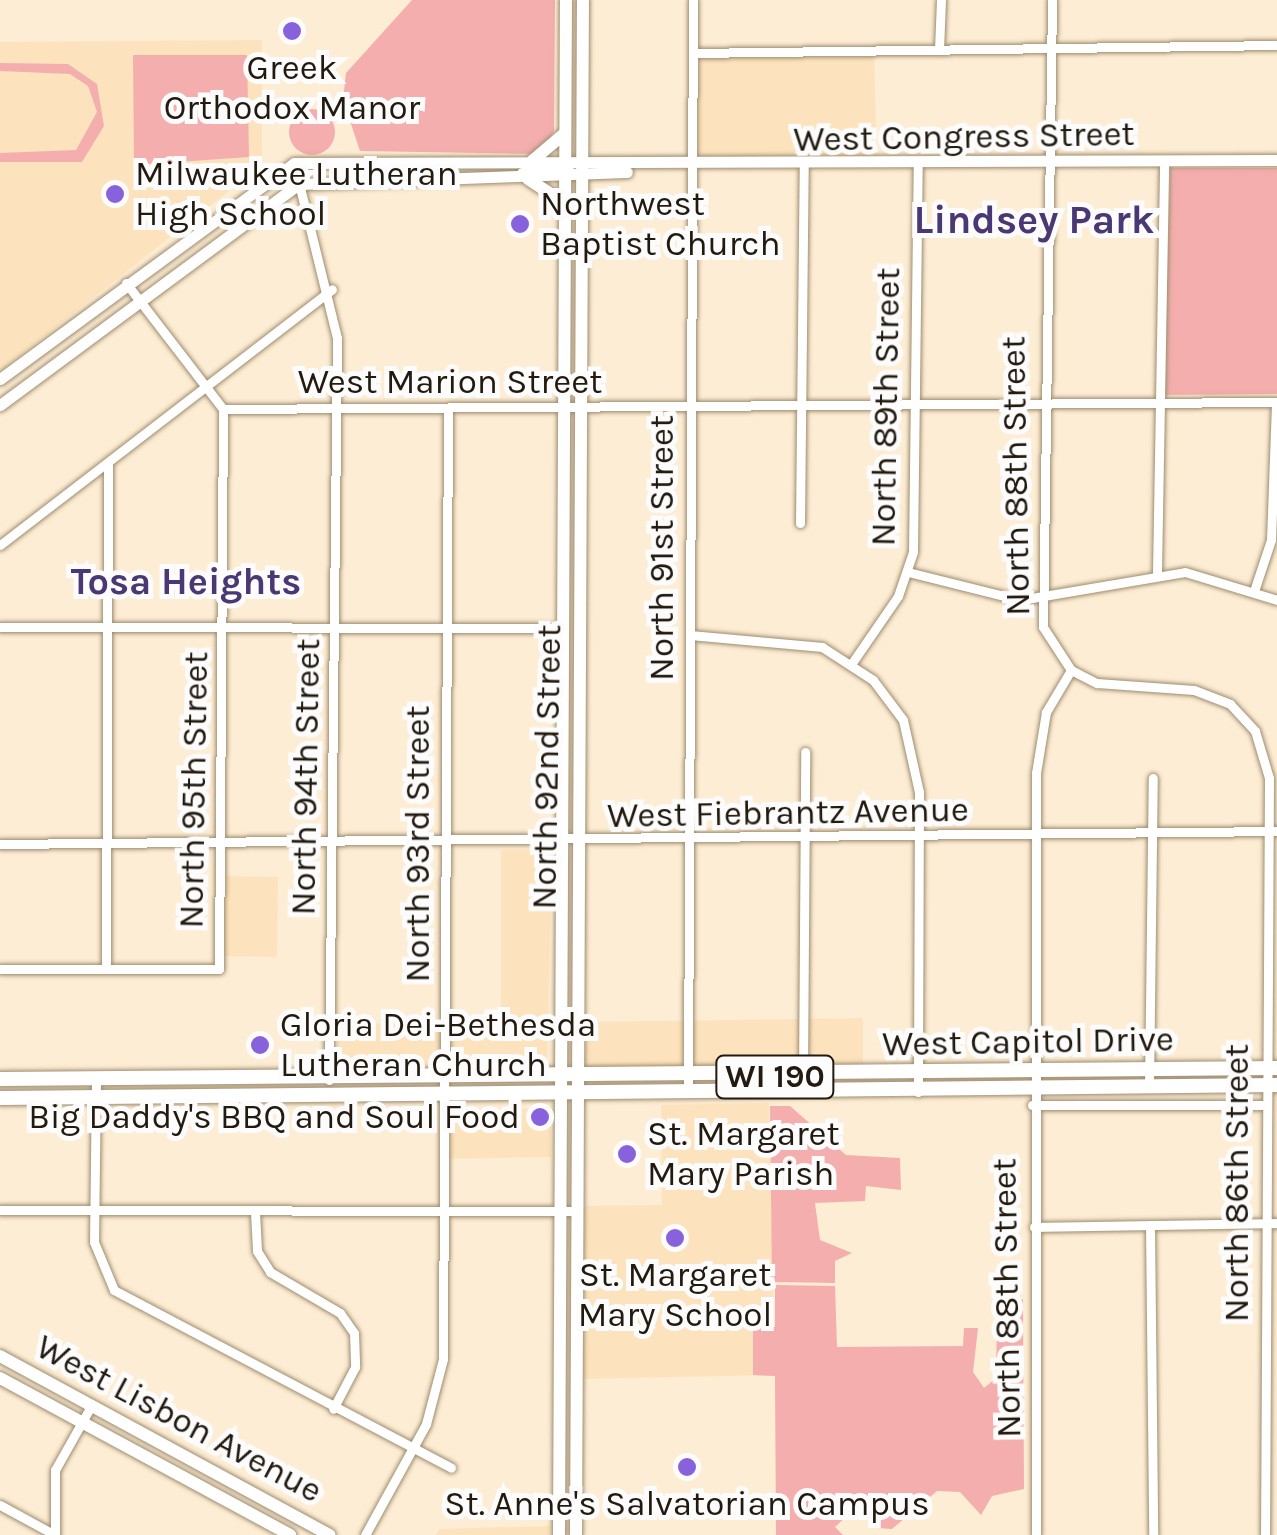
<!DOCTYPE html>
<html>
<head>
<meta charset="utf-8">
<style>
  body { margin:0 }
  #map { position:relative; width:1277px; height:1535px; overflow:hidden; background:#fdedd4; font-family:Karla,sans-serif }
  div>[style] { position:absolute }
  .built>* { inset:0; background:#fce3bd }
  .green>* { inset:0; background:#f3aead }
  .round { border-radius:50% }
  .roads { filter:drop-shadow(0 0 2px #9f8c6f) drop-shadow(0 0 2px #9f8c6f) }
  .minor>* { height:9px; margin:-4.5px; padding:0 4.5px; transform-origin:4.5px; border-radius:4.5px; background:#fff }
  .tertiary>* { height:11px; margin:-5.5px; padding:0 5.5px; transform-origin:5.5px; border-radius:5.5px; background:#fff }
  .secondary>* { height:12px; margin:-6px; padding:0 6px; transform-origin:6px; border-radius:6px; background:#fff }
  .primary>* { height:14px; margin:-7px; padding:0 7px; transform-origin:7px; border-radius:7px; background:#fff }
  .dots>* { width:28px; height:28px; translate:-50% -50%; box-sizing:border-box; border:5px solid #fcfcfc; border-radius:50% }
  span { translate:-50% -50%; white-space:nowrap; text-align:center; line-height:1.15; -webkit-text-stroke:10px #fcfcfc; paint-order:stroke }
  .shield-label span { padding:2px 8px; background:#fcfcfc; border:2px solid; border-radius:8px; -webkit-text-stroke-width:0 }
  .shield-label { font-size:32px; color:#221a0f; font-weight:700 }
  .poi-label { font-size:35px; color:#221a0f }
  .left { translate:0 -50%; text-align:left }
  .right { translate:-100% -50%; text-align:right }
  .street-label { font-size:35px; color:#221a0f }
  .neighbourhood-label { font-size:38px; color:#4a3875; font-weight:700 }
  .quarter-label { font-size:40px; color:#4a3875; font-weight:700 }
</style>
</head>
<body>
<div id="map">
  <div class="built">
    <i style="clip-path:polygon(262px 40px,262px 165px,0 371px,0 42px)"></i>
    <i style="clip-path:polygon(874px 50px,877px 165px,691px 168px,693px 53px)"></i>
    <i style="clip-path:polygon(501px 850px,552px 850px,547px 1068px,337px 1073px,338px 1023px,501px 1025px)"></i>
    <i style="clip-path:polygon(225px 876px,278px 877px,277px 957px,223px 956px)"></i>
    <i style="clip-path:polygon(863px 1018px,863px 1067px,580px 1071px,580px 1022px)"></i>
    <i style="clip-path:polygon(769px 1103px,775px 1375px,581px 1379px,580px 1206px,662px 1205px,661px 1105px)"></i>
    <i style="clip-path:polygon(440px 1108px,551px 1109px,551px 1157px,440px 1159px)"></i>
    <i style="clip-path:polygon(550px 1526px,550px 1535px,436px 1535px,439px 1529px)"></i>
  </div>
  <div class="green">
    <i style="clip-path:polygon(412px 0,555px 0,554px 131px,540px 154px,360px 151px,343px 100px,346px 73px)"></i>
    <i style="clip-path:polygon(133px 55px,247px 55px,249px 157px,134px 165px)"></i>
    <i style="clip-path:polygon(0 63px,68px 64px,97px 84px,104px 126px,82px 162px,0 162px,0 153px,76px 150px,97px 112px,88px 86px,70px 74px,0 71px)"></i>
    <i class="round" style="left:289px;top:109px;width:46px;height:46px"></i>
    <i style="clip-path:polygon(1170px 168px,1277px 168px,1277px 394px,1164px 395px)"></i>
    <i style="clip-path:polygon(770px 1106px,790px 1106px,846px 1155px,900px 1158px,901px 1190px,866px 1186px,865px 1201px,815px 1203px,820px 1240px,852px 1253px,835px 1261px,835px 1283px,772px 1282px)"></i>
    <i style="clip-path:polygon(775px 1285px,835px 1286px,837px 1347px,963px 1346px,964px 1328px,978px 1328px,973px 1372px,984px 1388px,996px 1378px,997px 1311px,1023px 1299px,1024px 1489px,992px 1496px,981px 1515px,960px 1492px,937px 1491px,892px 1529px,877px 1528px,880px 1512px,866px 1498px,835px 1527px,843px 1535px,776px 1535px,775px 1376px,753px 1375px,753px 1328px,775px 1327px)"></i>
  </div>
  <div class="roads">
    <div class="minor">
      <i style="left:1052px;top:0;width:627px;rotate:90.82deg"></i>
      <i style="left:1043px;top:627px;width:51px;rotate:56.9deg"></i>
      <i style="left:1071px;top:670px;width:29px;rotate:27deg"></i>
      <i style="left:1097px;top:683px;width:97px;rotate:4.1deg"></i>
      <i style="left:1194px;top:690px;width:39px;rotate:21deg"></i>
      <i style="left:1230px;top:704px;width:37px;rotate:47deg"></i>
      <i style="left:1255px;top:731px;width:49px;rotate:73.4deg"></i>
      <i style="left:1269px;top:778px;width:757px;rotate:90.3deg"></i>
      <i style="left:939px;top:50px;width:50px;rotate:-87.7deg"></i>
      <i style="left:693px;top:53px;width:584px;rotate:-0.78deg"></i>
      <i style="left:294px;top:163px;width:180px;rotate:76.2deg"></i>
      <i style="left:337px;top:338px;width:742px;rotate:90.62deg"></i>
      <i style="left:223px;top:409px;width:1054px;rotate:-0.38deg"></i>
      <i style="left:800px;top:523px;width:356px;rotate:-89.4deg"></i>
      <i style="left:0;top:545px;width:419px;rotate:-37.6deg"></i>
      <i style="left:908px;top:572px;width:115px;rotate:14deg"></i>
      <i style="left:1020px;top:600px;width:167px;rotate:-9.6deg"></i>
      <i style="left:1185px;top:572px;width:96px;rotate:16.9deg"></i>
      <i style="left:1157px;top:572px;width:410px;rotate:-89deg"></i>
      <i style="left:1255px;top:588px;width:51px;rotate:-71.6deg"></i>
      <i style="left:1271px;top:540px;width:138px;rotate:-87.9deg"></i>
      <i style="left:0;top:627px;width:557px;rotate:0.1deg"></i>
      <i style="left:690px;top:635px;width:133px;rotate:5.2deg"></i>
      <i style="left:822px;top:647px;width:61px;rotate:32.9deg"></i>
      <i style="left:873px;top:680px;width:50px;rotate:53.1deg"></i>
      <i style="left:903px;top:720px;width:74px;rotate:77.5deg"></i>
      <i style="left:919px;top:792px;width:300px;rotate:90.2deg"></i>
      <i style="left:852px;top:663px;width:81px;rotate:-55.5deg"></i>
      <i style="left:898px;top:596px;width:46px;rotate:-71.2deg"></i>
      <i style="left:913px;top:552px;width:386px;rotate:-89.3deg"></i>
      <i style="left:0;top:844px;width:1277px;rotate:-0.58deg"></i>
      <i style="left:0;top:969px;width:219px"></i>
      <i style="left:219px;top:969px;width:560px;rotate:-89.59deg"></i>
      <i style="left:223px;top:409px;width:159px;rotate:-127.6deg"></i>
      <i style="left:106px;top:969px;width:505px;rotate:-89.77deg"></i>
      <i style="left:803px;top:1076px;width:324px;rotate:-89.6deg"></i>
      <i style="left:96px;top:1080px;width:162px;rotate:90.7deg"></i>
      <i style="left:94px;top:1242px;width:52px;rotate:67.4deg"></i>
      <i style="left:114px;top:1290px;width:381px;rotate:27.8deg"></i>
      <i style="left:1149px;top:1088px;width:310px;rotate:-89.3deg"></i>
      <i style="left:688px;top:1093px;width:1093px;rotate:-89.74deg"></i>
      <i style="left:1032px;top:1105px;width:231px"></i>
      <i style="left:0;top:1210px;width:573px;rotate:0.1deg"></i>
      <i style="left:255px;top:1212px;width:39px;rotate:87deg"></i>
      <i style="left:257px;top:1251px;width:25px;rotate:58deg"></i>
      <i style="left:270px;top:1272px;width:81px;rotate:30.4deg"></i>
      <i style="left:340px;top:1313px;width:24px;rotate:55deg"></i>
      <i style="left:354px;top:1333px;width:34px;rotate:88deg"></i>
      <i style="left:355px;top:1367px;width:47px;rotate:117.6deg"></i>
      <i style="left:1150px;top:1225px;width:310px;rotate:89.4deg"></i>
      <i style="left:1034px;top:1227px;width:243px;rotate:-0.9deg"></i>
      <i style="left:0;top:1505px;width:63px;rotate:28.6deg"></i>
      <i style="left:55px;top:1535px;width:65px;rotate:-90deg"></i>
      <i style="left:55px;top:1470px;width:73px;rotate:-60.6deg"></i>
      <i style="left:365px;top:1535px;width:127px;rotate:-61.2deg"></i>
      <i style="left:426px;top:1424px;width:67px;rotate:-75.3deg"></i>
      <i style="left:443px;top:1359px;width:948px;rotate:-89.7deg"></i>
      <i style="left:1036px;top:1535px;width:762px;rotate:-90deg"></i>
      <i style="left:1036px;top:773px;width:62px;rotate:-80.7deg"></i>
      <i style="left:1046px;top:712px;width:49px;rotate:-59.2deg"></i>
    </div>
    <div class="tertiary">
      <i style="left:522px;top:173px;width:46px;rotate:-7.4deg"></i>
      <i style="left:0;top:379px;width:365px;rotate:-36.3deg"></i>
      <i style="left:294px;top:163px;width:983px;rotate:-0.17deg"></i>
      <i style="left:0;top:405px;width:372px;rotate:-36.5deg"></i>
      <i style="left:299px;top:184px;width:328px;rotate:-2.1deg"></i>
    </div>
    <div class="secondary">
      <i style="left:532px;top:161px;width:42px;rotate:-40.2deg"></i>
      <i style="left:528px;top:179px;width:42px;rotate:33.3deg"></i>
      <i style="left:0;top:1356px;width:375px;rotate:28.5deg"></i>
      <i style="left:0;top:1378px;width:330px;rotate:28.4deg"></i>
      <i style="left:559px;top:1535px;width:1535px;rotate:-89.74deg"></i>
      <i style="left:576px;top:1535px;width:1535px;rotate:-89.74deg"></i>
    </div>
    <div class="primary">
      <i style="left:0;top:1079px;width:1277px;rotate:-0.49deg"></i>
      <i style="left:0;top:1098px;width:1277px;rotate:-0.58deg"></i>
    </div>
  </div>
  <div class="dots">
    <i style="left:292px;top:31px;background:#8861dc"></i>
    <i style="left:115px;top:194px;background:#8861dc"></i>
    <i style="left:520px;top:224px;background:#8861dc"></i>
    <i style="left:260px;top:1045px;background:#8861dc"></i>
    <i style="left:540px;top:1117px;background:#8861dc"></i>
    <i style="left:627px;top:1154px;background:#8861dc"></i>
    <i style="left:675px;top:1238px;background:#8861dc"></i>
    <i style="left:687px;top:1467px;background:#8861dc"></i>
  </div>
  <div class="shield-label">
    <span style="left:775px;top:1077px">WI 190</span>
  </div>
  <div class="poi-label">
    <span style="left:292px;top:88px">Greek<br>Orthodox Manor</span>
    <span class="left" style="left:135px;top:194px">Milwaukee Lutheran<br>High School</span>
    <span class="left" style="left:540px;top:224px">Northwest<br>Baptist Church</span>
    <span class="left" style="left:280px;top:1045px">Gloria Dei-Bethesda<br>Lutheran Church</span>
    <span class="right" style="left:520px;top:1117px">Big Daddy's BBQ and Soul Food</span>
    <span class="left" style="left:647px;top:1154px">St. Margaret<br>Mary Parish</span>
    <span style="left:675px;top:1295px">St. Margaret<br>Mary School</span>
    <span style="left:687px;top:1504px">St. Anne's Salvatorian Campus</span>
  </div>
  <div class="street-label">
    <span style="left:964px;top:137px;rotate:-1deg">West Congress Street</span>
    <span style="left:450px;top:382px">West Marion Street</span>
    <span style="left:886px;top:407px;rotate:-89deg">North 89th Street</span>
    <span style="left:1016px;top:476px;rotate:-91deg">North 88th Street</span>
    <span style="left:662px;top:548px;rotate:-90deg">North 91st Street</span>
    <span style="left:547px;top:767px;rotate:-89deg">North 92nd Street</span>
    <span style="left:306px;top:777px;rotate:-89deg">North 94th Street</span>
    <span style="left:194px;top:790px;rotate:-89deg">North 95th Street</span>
    <span style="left:788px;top:813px;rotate:-1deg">West Fiebrantz Avenue</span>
    <span style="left:418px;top:844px;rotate:-90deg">North 93rd Street</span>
    <span style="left:1028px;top:1042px;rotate:-1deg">West Capitol Drive</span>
    <span style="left:1237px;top:1183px;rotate:-90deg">North 86th Street</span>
    <span style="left:1007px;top:1298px;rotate:-91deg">North 88th Street</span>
    <span style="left:179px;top:1419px;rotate:28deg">West Lisbon Avenue</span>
  </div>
  <div class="neighbourhood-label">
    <span style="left:186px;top:582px">Tosa Heights</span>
  </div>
  <div class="quarter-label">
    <span style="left:1034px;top:220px">Lindsey Park</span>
  </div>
</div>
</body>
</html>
